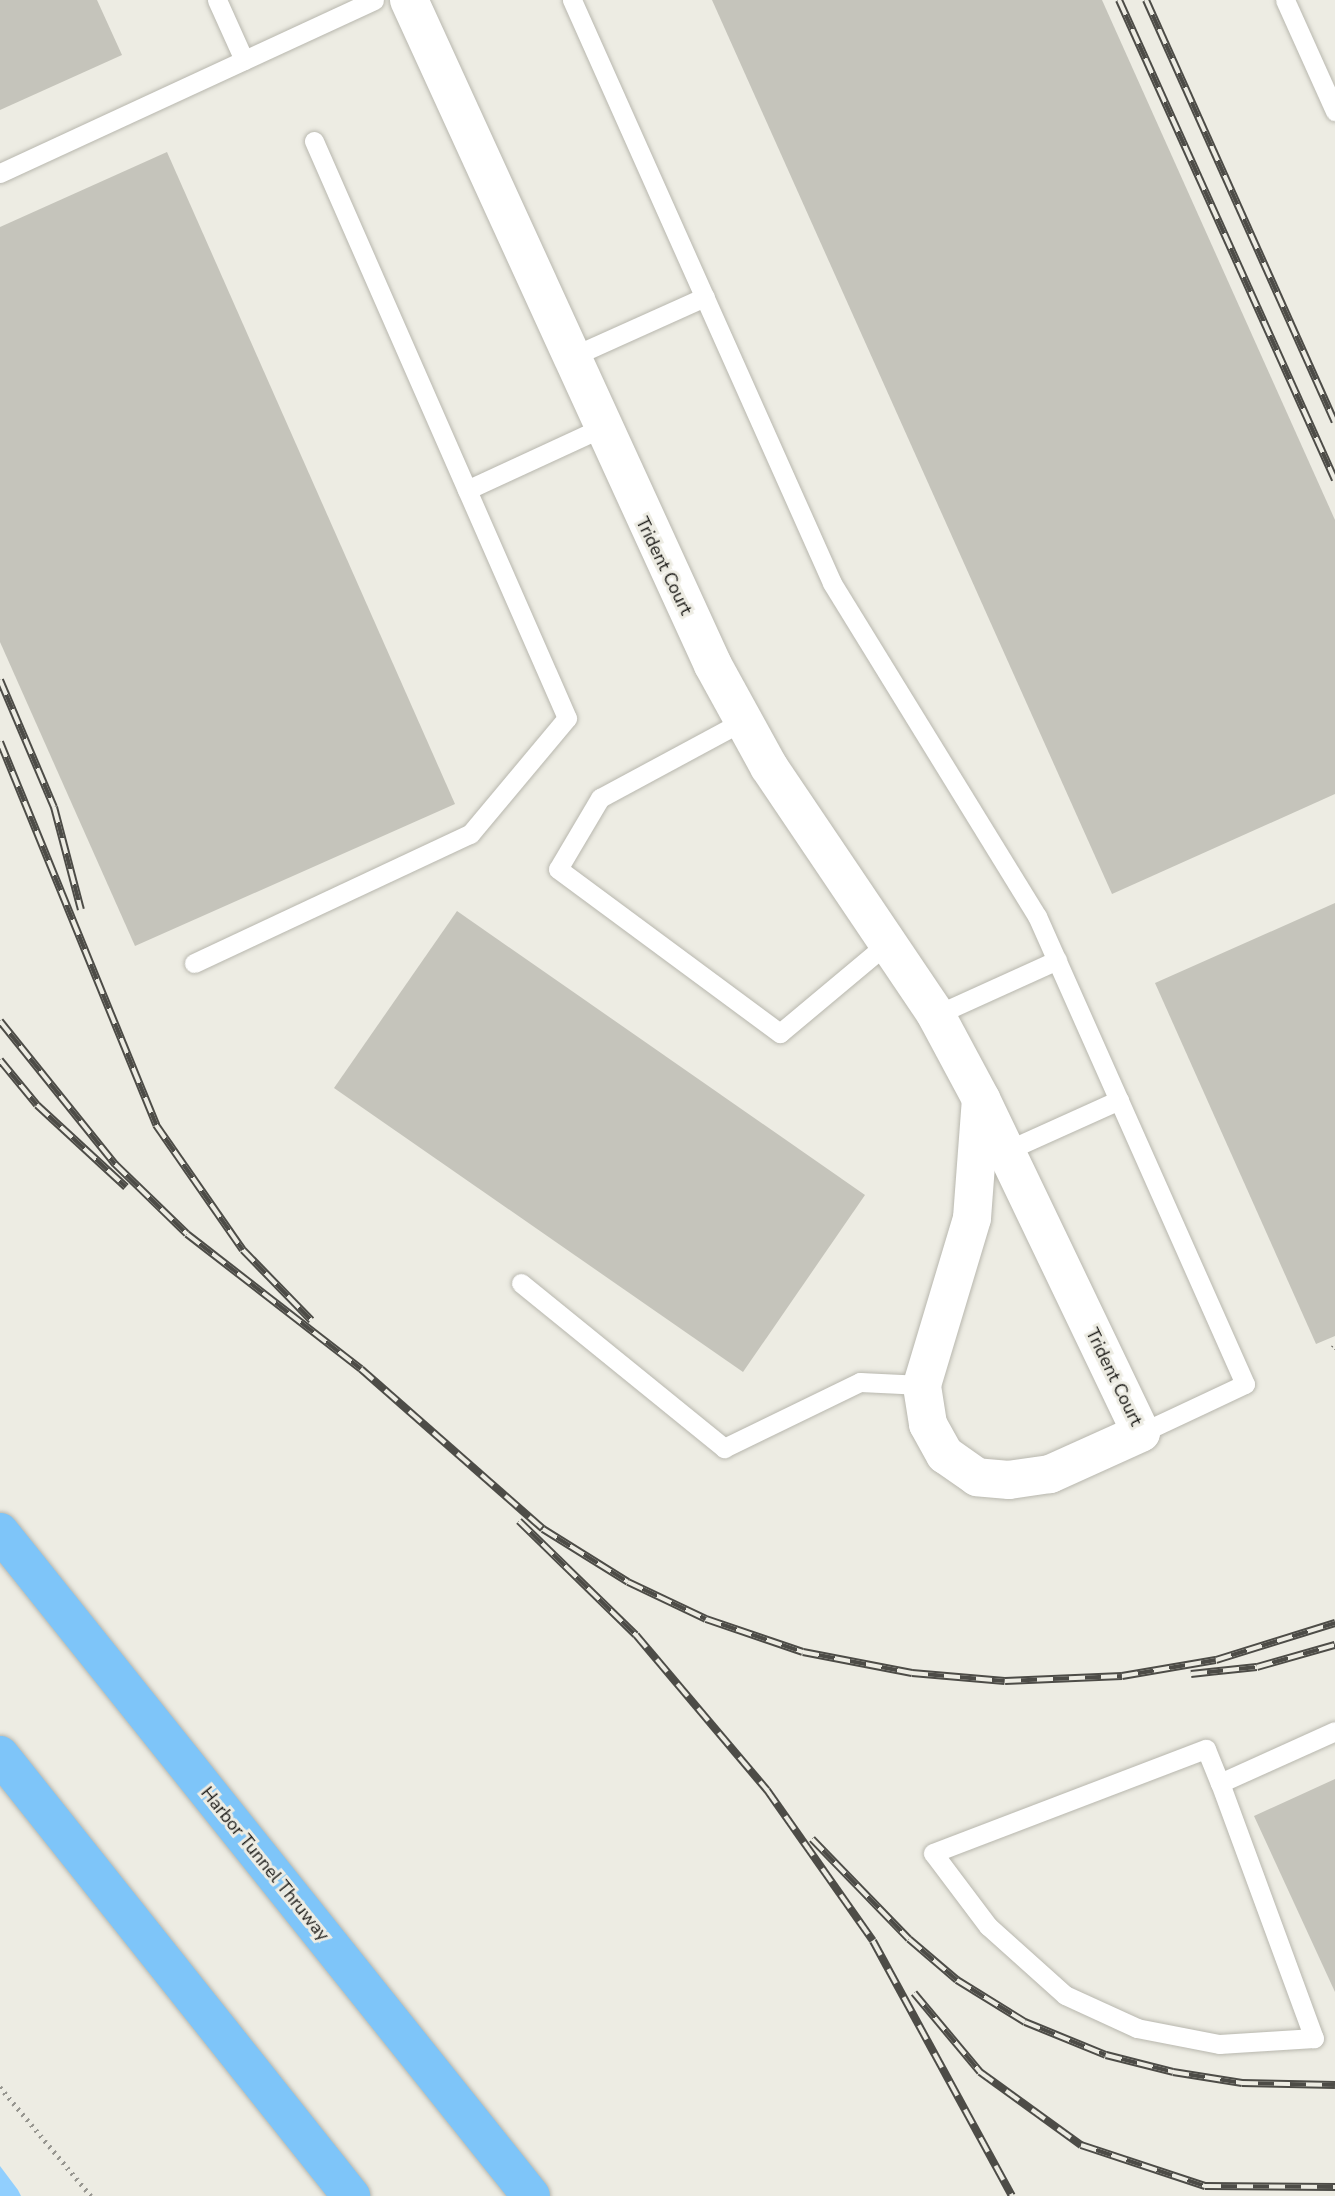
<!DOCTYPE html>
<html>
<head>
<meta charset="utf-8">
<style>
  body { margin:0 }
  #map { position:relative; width:1335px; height:2196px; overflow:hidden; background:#edece3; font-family:"Nunito Sans",sans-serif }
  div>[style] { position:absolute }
  .water>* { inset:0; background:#91cffe }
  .building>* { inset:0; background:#c5c4bb }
  .path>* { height:4.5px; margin-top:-2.25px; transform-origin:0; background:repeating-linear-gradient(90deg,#979690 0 2px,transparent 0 7px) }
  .roads { filter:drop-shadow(0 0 2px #b8b7ae) drop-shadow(0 0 2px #b8b7ae) }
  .lane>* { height:19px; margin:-9.5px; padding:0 9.5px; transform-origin:9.5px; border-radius:9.5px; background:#fff }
  .street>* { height:38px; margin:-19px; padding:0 19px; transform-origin:19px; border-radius:19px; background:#fff }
  .highway>* { height:38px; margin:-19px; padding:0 19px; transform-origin:19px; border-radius:19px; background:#7ec5f9 }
  .rail>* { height:8px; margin-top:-4px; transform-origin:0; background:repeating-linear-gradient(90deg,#edece3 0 16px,#4d4c47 0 32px); box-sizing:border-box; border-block:2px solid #4d4c47 }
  span { translate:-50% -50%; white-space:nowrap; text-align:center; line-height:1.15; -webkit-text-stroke:6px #edece3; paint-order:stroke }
  .street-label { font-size:18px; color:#1b1a17 }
</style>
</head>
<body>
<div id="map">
  <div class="water">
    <i style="clip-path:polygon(0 2166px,18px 2190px,21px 2196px,0 2196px)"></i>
  </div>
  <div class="building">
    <i style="clip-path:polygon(0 0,97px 0,122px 55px,0 110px)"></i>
    <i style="clip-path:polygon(712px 0,1102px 0,1335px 520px,1335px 794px,1112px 894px)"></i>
    <i style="clip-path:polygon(167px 152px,455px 804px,135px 946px,0 642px,0 227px)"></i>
    <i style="clip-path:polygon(1335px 903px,1335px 1336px,1316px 1344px,1155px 983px)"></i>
    <i style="clip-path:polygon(457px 911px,865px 1195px,743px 1372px,334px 1088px)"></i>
    <i style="clip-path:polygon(1335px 1779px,1335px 1992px,1254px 1816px)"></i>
  </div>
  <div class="path">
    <i style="left:0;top:2087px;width:142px;rotate:50.1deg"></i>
  </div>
  <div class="roads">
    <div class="lane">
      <i style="left:217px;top:0;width:66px;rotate:65.8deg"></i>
      <i style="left:572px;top:0;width:638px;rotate:65.96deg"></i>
      <i style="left:832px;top:583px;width:391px;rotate:58.4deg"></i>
      <i style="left:1037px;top:916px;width:512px;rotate:66.04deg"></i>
      <i style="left:1245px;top:1384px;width:115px;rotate:154.8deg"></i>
      <i style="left:1285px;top:0;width:122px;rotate:65.8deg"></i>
      <i style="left:0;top:173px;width:412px;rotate:-24.8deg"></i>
      <i style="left:569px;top:358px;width:149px;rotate:-24.2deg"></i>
      <i style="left:467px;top:490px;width:148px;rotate:-24.8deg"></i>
      <i style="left:743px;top:721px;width:162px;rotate:151.7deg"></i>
      <i style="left:600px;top:798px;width:82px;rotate:120.6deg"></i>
      <i style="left:558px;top:869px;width:276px;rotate:36.5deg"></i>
      <i style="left:780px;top:1033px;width:143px;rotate:-39.9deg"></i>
      <i style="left:194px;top:963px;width:305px;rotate:-25.1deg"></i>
      <i style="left:470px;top:834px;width:151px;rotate:-50.1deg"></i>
      <i style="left:567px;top:718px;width:630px;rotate:-113.68deg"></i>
      <i style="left:936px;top:1015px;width:133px;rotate:-24.4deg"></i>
      <i style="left:1006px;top:1151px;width:124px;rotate:-24.3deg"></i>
      <i style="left:521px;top:1283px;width:262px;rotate:39.1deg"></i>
      <i style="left:724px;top:1448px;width:151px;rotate:-25.9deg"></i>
      <i style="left:860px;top:1382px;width:62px;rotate:2.8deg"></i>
      <i style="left:1206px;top:1749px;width:37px;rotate:68deg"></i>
      <i style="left:1220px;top:1783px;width:272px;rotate:69.8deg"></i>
      <i style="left:1314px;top:2038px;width:95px;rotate:176.4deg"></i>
      <i style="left:1219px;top:2044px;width:84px;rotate:-169deg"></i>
      <i style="left:1137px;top:2028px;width:79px;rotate:-155.4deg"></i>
      <i style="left:1065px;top:1995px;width:103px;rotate:-138.1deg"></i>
      <i style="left:988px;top:1926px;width:91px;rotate:-127deg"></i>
      <i style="left:933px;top:1853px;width:292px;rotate:-20.9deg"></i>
      <i style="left:1220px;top:1783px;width:126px;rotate:-24.3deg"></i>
    </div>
    <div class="street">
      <i style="left:409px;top:0;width:731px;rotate:65.43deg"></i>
      <i style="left:713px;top:665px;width:116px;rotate:61.2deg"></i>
      <i style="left:769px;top:767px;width:299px;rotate:56deg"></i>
      <i style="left:936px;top:1015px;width:95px;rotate:61.8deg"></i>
      <i style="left:981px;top:1099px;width:370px;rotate:64.4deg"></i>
      <i style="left:1141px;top:1433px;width:100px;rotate:155.7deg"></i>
      <i style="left:1050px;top:1474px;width:41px;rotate:171.7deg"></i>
      <i style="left:1009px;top:1480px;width:32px;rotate:-175deg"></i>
      <i style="left:977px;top:1477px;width:39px;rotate:-145deg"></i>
      <i style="left:945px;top:1455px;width:35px;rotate:-119deg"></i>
      <i style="left:928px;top:1424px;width:39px;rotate:-99deg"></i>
      <i style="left:922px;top:1385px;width:174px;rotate:-73.3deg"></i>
      <i style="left:972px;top:1218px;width:119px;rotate:-85.7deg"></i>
    </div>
    <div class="highway">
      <i style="left:0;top:1532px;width:850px;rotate:51.35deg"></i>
      <i style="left:0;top:1755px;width:564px;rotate:51.48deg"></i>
    </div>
  </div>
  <div class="rail">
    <i style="left:1119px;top:0;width:526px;rotate:65.77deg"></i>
    <i style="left:1146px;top:0;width:462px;rotate:65.9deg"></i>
    <i style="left:0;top:680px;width:138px;rotate:67deg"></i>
    <i style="left:54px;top:807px;width:106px;rotate:75.3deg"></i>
    <i style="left:0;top:742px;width:414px;rotate:67.8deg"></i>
    <i style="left:156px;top:1125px;width:152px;rotate:55.2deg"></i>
    <i style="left:243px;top:1250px;width:98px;rotate:45.8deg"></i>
    <i style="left:0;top:1021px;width:184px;rotate:51.2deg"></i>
    <i style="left:115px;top:1164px;width:100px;rotate:44.2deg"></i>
    <i style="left:187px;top:1234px;width:220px;rotate:37.8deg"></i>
    <i style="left:361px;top:1369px;width:242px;rotate:41.3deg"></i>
    <i style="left:543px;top:1529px;width:100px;rotate:31.9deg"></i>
    <i style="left:628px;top:1582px;width:86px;rotate:25.4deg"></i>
    <i style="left:706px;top:1619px;width:102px;rotate:18.8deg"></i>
    <i style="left:803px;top:1652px;width:111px;rotate:10.9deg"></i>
    <i style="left:912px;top:1673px;width:93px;rotate:4.9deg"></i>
    <i style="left:1005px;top:1681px;width:117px;rotate:-2.4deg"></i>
    <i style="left:1122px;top:1676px;width:95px;rotate:-9.7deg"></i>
    <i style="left:1216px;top:1660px;width:125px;rotate:-17.3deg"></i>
    <i style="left:0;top:1060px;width:58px;rotate:50.6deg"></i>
    <i style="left:37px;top:1105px;width:121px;rotate:42.7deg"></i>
    <i style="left:1334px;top:1349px;width:1px;rotate:-45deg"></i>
    <i style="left:519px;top:1521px;width:163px;rotate:44.3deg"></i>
    <i style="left:636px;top:1635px;width:203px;rotate:49.8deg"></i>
    <i style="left:767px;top:1790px;width:184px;rotate:54.9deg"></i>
    <i style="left:873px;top:1941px;width:290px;rotate:61.4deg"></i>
    <i style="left:1191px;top:1674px;width:66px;rotate:-6.1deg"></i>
    <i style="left:1257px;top:1667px;width:81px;rotate:-15.8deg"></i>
    <i style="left:812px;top:1839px;width:139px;rotate:45.9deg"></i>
    <i style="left:909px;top:1939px;width:63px;rotate:40.5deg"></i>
    <i style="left:957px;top:1980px;width:80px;rotate:31.7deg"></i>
    <i style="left:1025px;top:2022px;width:87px;rotate:22.2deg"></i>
    <i style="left:1106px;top:2055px;width:69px;rotate:14.2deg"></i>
    <i style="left:1173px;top:2072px;width:70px;rotate:9.1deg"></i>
    <i style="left:1242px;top:2083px;width:93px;rotate:1.2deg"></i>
    <i style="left:914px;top:1993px;width:103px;rotate:50.1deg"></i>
    <i style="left:980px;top:2072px;width:125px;rotate:35.9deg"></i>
    <i style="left:1081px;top:2145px;width:131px;rotate:18.3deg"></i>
    <i style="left:1205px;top:2186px;width:130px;rotate:0.4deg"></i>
  </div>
  <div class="street-label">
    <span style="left:664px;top:566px;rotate:64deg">Trident Court</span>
    <span style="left:1114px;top:1377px;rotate:64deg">Trident Court</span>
    <span style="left:265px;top:1864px;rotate:51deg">Harbor Tunnel Thruway</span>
  </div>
</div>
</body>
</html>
